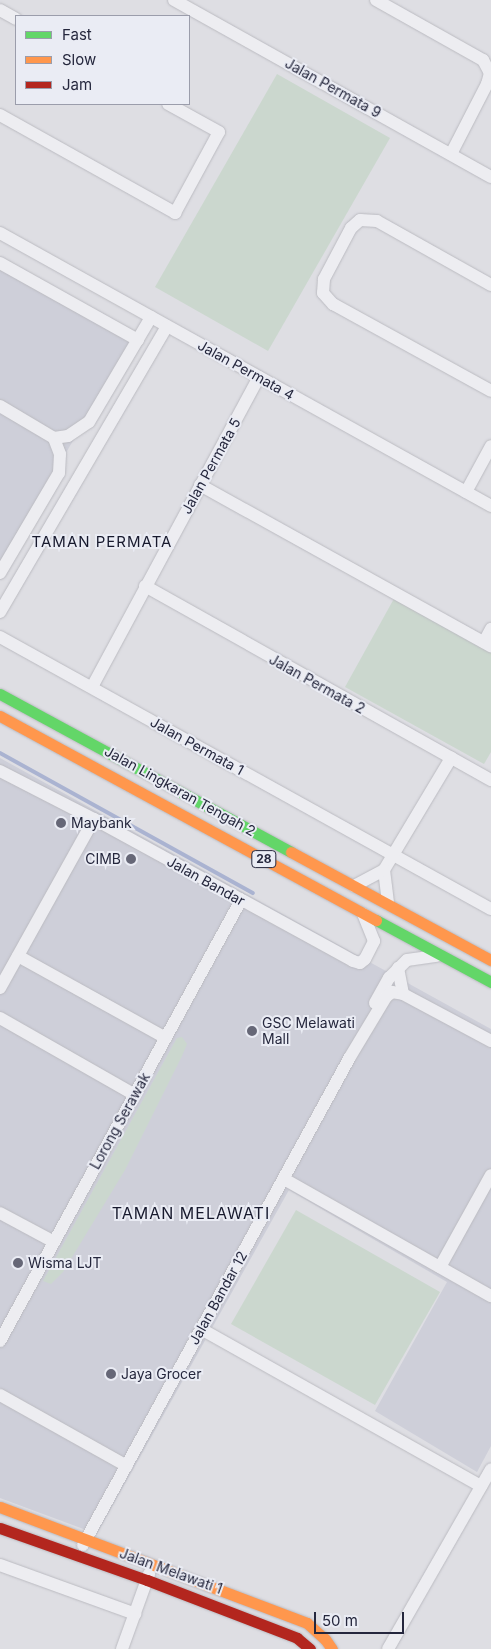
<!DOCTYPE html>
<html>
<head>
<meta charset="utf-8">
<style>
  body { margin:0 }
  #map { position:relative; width:491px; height:1649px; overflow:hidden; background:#dedee3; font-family:Inter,sans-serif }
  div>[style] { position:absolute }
  .built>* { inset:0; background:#cecfd9 }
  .green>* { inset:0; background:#cbd7ce }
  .stream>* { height:4px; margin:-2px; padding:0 2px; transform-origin:2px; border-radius:2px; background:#aab3d1 }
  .roads { filter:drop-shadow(0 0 1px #bbbbc1) drop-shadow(0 0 1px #bbbbc1) }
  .street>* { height:12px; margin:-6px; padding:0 6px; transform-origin:6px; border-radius:6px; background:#ededf1 }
  .fast>* { height:11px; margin:-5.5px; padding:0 5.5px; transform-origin:5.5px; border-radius:5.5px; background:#63d668 }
  .slow>* { height:11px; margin:-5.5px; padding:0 5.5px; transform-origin:5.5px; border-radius:5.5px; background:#ff974d }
  .jam>* { height:11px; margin:-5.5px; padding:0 5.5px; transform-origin:5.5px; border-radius:5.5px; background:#b3261e }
  .dots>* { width:14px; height:14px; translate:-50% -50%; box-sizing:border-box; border:2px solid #eaecf4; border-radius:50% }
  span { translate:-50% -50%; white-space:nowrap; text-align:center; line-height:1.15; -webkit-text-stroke:4px #eaecf4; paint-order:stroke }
  .shield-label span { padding:1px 4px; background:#eaecf4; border:1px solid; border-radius:4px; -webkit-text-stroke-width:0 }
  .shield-label { font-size:12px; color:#25273d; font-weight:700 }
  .street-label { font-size:14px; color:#25273d }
  .poi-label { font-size:14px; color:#25273d }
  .left { translate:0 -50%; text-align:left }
  .right { translate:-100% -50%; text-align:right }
  .neighbourhood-label { font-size:15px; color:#17192d; letter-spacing:1px }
  .quarter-label { font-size:16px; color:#17192d; letter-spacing:1px }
  .legend { position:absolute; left:15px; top:15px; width:175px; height:90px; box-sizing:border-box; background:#eaecf4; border:1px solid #9b9dab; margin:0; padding:6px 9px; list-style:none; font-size:15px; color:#25273d }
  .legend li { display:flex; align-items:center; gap:10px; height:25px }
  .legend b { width:25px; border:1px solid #9b9dab }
  .scale { position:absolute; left:314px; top:1612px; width:90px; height:22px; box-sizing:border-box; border:2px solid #25273d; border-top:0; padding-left:6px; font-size:15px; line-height:18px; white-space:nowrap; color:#25273d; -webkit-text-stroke:4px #eaecf4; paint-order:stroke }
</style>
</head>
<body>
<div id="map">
  <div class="built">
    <i style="clip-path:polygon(0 269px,131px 342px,0 565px)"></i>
    <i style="clip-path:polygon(0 758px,491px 1029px,491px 1446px,477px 1472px,375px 1411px,447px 1282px,289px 1190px,97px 1534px,0 1498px)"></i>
  </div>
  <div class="green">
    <i style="clip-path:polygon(277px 74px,390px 138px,268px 351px,155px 287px)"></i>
    <i style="clip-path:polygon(396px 595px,491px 648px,491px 752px,484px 764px,345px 687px)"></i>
    <i style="clip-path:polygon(182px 1037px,187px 1044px,182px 1056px,125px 1170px,63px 1272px,51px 1284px,43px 1281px,177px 1038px)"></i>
    <i style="clip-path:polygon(296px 1210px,440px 1292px,375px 1405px,231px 1324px)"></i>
  </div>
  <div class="stream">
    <i style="left:0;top:753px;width:289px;rotate:29deg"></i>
  </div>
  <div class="roads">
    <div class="street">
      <i style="left:174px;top:0;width:363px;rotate:29.2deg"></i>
      <i style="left:376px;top:0;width:123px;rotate:29.3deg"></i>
      <i style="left:483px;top:60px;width:15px;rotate:62deg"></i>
      <i style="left:490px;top:73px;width:11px;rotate:105deg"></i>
      <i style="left:487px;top:84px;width:79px;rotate:117.2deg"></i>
      <i style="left:0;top:10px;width:18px;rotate:29deg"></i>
      <i style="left:0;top:115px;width:201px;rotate:29.2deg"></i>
      <i style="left:175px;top:213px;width:92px;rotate:-61.5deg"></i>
      <i style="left:219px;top:132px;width:58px;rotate:-151.2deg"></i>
      <i style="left:0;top:233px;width:562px;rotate:29.07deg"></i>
      <i style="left:0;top:263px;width:158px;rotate:29.2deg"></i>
      <i style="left:491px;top:285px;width:131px;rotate:-150.7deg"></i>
      <i style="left:377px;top:221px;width:17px;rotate:-177deg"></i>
      <i style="left:360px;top:220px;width:12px;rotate:138deg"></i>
      <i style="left:351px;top:228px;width:58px;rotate:117.9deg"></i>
      <i style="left:324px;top:279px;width:14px;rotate:94deg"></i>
      <i style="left:323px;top:293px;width:15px;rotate:48deg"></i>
      <i style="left:333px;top:304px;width:180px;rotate:28.8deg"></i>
      <i style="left:0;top:406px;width:63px;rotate:30.7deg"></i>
      <i style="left:54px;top:438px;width:14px;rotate:-8deg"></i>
      <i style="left:68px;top:436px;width:25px;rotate:-34deg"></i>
      <i style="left:89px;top:422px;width:122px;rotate:-59.4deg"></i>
      <i style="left:200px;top:485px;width:333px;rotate:29deg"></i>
      <i style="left:466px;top:492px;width:52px;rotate:-61.5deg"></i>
      <i style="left:0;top:573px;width:116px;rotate:-59.5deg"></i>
      <i style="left:59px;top:473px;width:19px;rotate:-87deg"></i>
      <i style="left:60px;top:454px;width:17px;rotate:-111deg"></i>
      <i style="left:145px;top:586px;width:397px;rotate:29.3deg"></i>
      <i style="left:0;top:612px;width:331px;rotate:-59.7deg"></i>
      <i style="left:0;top:637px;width:561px;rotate:28.99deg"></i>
      <i style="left:484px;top:642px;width:15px;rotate:-62deg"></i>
      <i style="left:92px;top:687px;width:352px;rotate:-61.7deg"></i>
      <i style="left:0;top:771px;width:106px;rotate:27.1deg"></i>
      <i style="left:94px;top:819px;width:295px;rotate:28.7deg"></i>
      <i style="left:353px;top:961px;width:7px;rotate:16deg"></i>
      <i style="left:360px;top:963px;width:6px;rotate:-39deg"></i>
      <i style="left:365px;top:959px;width:20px;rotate:-63deg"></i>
      <i style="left:374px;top:941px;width:29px;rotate:-112deg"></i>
      <i style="left:384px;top:870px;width:131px;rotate:-59.1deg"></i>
      <i style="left:384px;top:870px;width:34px;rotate:83deg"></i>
      <i style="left:354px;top:886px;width:34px;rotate:-28deg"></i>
      <i style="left:18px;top:956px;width:169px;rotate:29deg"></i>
      <i style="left:398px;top:968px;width:26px;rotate:79deg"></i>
      <i style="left:0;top:988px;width:193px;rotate:-60.9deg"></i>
      <i style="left:375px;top:1003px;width:29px;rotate:-61deg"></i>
      <i style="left:389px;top:978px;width:25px;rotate:-45deg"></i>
      <i style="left:407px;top:960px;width:30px;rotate:-8deg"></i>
      <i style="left:0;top:1018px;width:155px;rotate:29.7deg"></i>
      <i style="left:284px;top:1179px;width:238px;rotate:29.5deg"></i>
      <i style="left:0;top:1213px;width:61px;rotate:28.2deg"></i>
      <i style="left:440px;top:1267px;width:105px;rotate:-61deg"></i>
      <i style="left:201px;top:1329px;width:321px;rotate:29.3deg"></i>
      <i style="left:0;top:1341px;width:503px;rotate:-61.34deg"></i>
      <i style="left:0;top:1395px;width:145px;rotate:29.2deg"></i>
      <i style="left:83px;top:1545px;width:556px;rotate:-61.32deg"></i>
      <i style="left:350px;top:1057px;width:70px;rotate:-59deg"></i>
      <i style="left:386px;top:997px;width:8px;rotate:-40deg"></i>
      <i style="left:392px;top:992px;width:11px;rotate:10deg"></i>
      <i style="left:403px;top:994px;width:100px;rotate:28.1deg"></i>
      <i style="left:0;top:1565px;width:144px;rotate:19.9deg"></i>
      <i style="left:122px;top:1649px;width:80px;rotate:-70.2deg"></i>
      <i style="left:388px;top:1649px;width:207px;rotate:-60.2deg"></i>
    </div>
    <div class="fast">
      <i style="left:0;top:694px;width:331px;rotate:28.5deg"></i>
      <i style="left:376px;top:920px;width:131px;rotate:28.3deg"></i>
    </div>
    <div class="slow">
      <i style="left:0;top:716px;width:428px;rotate:28.5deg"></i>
      <i style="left:291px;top:852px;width:227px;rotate:28.4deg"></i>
      <i style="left:0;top:1507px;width:328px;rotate:20.7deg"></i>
      <i style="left:307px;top:1623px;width:24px;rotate:42deg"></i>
      <i style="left:325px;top:1639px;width:12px;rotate:55deg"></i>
    </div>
    <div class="jam">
      <i style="left:0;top:1528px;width:156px;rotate:19.5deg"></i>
      <i style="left:147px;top:1580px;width:161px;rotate:21.1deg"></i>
      <i style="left:297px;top:1638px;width:17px;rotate:40deg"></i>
    </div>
  </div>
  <div class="dots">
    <i style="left:61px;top:823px;background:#666777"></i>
    <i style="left:131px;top:859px;background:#666777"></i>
    <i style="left:252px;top:1031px;background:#666777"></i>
    <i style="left:18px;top:1263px;background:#666777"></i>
    <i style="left:111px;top:1374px;background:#666777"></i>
  </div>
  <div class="shield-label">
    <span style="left:264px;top:859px">28</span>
  </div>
  <div class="street-label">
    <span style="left:333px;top:88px;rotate:29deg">Jalan Permata 9</span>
    <span style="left:246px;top:370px;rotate:29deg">Jalan Permata 4</span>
    <span style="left:211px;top:466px;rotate:-61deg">Jalan Permata 5</span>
    <span style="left:317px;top:684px;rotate:29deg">Jalan Permata 2</span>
    <span style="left:197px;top:746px;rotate:29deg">Jalan Permata 1</span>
    <span style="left:180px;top:791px;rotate:29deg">Jalan Lingkaran Tengah 2</span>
    <span style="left:206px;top:881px;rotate:29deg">Jalan Bandar</span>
    <span style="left:120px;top:1121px;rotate:-61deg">Lorong Serawak</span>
    <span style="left:218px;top:1298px;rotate:-61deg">Jalan Bandar 12</span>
    <span style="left:171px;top:1571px;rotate:20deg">Jalan Melawati 1</span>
  </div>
  <div class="poi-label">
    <span class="left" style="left:71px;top:823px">Maybank</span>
    <span class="right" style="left:121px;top:859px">CIMB</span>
    <span class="left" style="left:262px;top:1031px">GSC Melawati<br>Mall</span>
    <span class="left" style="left:28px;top:1263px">Wisma LJT</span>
    <span class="left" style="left:121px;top:1374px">Jaya Grocer</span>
  </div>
  <div class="neighbourhood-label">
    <span style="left:102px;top:542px">TAMAN PERMATA</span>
  </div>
  <div class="quarter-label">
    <span style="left:191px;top:1213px">TAMAN MELAWATI</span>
  </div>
  <ul class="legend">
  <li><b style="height:6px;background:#63d668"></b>Fast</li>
  <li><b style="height:6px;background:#ff974d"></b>Slow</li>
  <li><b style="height:6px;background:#b3261e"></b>Jam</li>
  </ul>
  <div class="scale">50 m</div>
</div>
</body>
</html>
